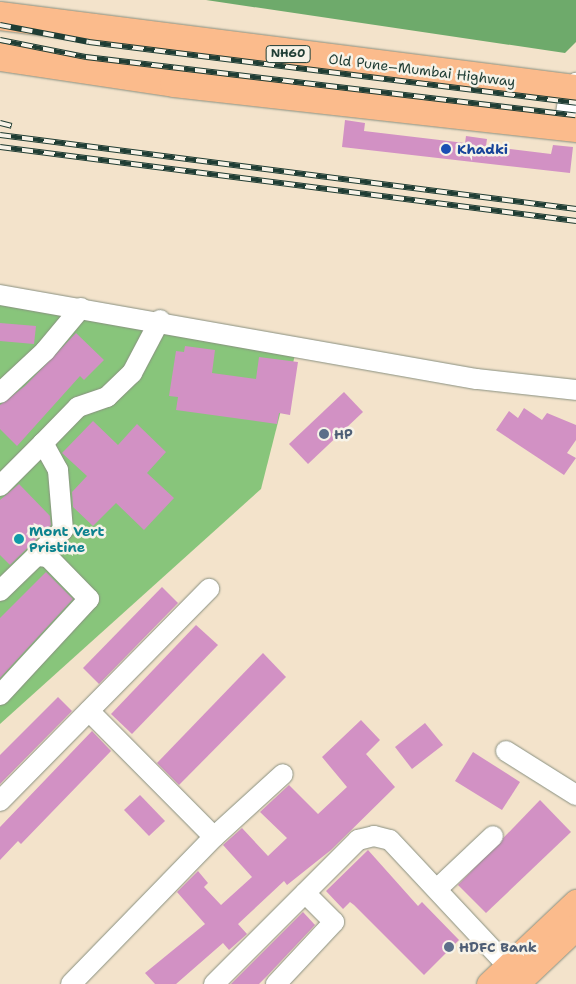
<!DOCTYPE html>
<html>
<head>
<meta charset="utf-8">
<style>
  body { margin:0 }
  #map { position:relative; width:576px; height:984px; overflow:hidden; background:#f3e3cb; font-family:"Shantell Sans",sans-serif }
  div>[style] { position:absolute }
  .green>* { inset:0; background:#88c57b }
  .forest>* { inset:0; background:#6eaa6b }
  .building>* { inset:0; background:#d291c4 }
  .roads { filter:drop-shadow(0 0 1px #899080) drop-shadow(0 0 1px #899080) }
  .minor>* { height:20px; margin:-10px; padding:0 10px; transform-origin:10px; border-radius:10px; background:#fff }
  .major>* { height:25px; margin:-12.5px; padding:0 12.5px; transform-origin:12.5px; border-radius:12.5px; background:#fbbb8c }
  .highway>* { height:28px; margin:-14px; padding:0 14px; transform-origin:14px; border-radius:14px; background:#fbbb8c }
  .rail>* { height:5.5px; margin-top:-2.75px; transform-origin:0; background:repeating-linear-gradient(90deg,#f7f3e8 0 11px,#1f3d34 0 22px); box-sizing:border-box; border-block:1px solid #1f3d34 }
  .dots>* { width:14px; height:14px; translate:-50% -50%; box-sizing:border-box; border:2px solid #f7f3e8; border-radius:50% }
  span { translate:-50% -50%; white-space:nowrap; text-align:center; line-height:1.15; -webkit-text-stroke:5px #f7f3e8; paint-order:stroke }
  .shield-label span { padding:1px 4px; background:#f7f3e8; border:1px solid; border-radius:4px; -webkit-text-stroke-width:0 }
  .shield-label { font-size:12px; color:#1f3d34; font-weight:700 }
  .street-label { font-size:14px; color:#1f3d34 }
  .transit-label { font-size:14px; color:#164399; font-weight:700 }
  .left { translate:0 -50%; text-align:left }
  .service-label { font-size:14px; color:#4e5e75; font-weight:700 }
  .culture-label { font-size:14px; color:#0d838f; font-weight:700 }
</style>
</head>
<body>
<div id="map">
  <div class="green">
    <i style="clip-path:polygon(0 303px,295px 355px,261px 489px,0 724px)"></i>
  </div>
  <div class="forest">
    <i style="clip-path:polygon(206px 0,576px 0,576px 42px,565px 53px)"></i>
  </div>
  <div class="building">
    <i style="clip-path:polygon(345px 120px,365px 123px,364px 131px,465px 143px,466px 136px,487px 139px,486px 146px,551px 154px,553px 145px,573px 147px,570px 173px,342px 147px)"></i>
    <i style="clip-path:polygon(0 323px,36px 326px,34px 344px,0 341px)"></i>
    <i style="clip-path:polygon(76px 333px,104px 360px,84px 380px,80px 376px,17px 446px,0 429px,0 405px,25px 386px)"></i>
    <i style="clip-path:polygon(185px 346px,215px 350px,212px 373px,256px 379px,259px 357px,298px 362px,290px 415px,279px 413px,277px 424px,176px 410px,178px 397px,169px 396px,176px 351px,184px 352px)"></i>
    <i style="clip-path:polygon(344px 392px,363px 412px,308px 464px,289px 444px)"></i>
    <i style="clip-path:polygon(524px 408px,542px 420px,547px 413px,576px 425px,576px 440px,567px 453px,576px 458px,564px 475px,496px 430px,509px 411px,518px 418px)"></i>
    <i style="clip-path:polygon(93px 421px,118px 445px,137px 424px,166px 452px,147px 473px,174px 498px,144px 530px,116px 503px,93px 526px,73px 507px,72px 492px,87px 476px,62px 453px)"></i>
    <i style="clip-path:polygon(19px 484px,50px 516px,51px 525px,10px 565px,0 555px,0 500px)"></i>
    <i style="clip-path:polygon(46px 572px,73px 599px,0 678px,0 618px)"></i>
    <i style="clip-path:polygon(162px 587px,178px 603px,99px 684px,83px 668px)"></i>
    <i style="clip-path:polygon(196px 625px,218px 645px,132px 734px,111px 714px)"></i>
    <i style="clip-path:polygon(263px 653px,286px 677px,179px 785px,157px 763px)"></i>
    <i style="clip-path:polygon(58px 697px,72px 711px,0 784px,0 755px)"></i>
    <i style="clip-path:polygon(361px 720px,380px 740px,366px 754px,395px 787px,331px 850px,287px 885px,284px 881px,238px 924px,247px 934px,229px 950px,223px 943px,176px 984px,155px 984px,145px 973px,205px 924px,177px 892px,198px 871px,208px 883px,204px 887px,221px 905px,252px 877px,223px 845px,242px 828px,268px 856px,287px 838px,260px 812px,289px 785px,318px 814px,347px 787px,322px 757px)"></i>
    <i style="clip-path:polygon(425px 723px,443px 745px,412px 769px,395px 747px)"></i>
    <i style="clip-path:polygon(92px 731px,111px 751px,21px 844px,18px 841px,0 860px,0 827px)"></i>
    <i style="clip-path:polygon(473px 752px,520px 782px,502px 810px,455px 781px)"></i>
    <i style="clip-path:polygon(140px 795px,165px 821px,149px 836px,124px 810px)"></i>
    <i style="clip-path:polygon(540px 800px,571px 832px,486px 913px,458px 885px)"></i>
    <i style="clip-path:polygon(368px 850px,418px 906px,422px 902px,459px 940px,424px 975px,354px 905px,350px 902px,343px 909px,326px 891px)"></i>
    <i style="clip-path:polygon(303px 912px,315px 925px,267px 976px,259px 984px,231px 984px)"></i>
  </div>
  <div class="roads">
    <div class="minor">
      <i style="left:564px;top:126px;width:38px;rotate:-81deg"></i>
      <i style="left:570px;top:88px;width:8px;rotate:-40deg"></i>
      <i style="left:0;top:295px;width:484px;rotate:10deg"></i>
      <i style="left:477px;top:379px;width:100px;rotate:6.3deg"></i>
      <i style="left:0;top:393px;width:62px;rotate:-43deg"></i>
      <i style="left:45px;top:351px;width:56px;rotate:-50.1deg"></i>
      <i style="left:0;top:486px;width:61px;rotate:-45deg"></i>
      <i style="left:0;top:591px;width:88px;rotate:-44.1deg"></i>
      <i style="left:63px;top:530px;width:60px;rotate:-94.8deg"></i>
      <i style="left:58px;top:470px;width:31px;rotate:-119deg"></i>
      <i style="left:43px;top:443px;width:50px;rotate:-45.8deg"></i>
      <i style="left:78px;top:407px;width:31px;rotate:-19deg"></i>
      <i style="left:107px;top:397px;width:35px;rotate:-44deg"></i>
      <i style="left:132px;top:373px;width:60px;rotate:-62.2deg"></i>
      <i style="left:0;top:695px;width:131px;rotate:-47.2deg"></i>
      <i style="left:89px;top:599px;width:59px;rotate:-134.3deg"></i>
      <i style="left:48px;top:557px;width:10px;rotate:-174deg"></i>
      <i style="left:89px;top:711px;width:177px;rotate:45.2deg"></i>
      <i style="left:506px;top:751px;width:83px;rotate:32.2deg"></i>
      <i style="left:0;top:801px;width:298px;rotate:-45.4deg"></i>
      <i style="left:437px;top:889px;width:77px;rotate:-43.4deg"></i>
      <i style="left:71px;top:984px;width:205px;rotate:-45.8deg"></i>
      <i style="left:214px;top:837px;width:93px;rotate:-42.4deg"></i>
      <i style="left:214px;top:984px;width:204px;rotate:-45deg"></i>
      <i style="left:358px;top:840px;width:16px;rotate:-14deg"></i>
      <i style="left:374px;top:836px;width:16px;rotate:14deg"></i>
      <i style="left:390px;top:840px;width:173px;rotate:46.9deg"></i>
      <i style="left:276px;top:984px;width:85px;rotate:-46.9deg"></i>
      <i style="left:334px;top:922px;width:41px;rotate:-135deg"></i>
    </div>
    <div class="major">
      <i style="left:489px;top:984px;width:120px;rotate:-43.3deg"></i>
      <i style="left:516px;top:984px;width:83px;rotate:-43.5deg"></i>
    </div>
    <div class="highway">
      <i style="left:0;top:16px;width:581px;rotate:7.22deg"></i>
      <i style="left:0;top:57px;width:176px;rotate:8.5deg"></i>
      <i style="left:174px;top:83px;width:405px;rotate:6.4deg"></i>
    </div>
  </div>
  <div class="rail">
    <i style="left:0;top:25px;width:91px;rotate:10.8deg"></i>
    <i style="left:89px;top:42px;width:491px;rotate:7.1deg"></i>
    <i style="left:0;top:40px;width:88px;rotate:11.2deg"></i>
    <i style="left:86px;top:57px;width:493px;rotate:6.8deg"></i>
    <i style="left:0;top:123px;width:12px;rotate:14deg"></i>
    <i style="left:0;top:135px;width:581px;rotate:7.32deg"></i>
    <i style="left:0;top:147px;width:581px;rotate:7.32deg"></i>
  </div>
  <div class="dots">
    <i style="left:446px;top:149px;background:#1a4fb4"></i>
    <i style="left:324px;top:434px;background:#5c6f8a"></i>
    <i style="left:19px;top:539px;background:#0f9aa8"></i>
    <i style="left:449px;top:947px;background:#5c6f8a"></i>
  </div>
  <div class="shield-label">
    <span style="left:288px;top:54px">NH60</span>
  </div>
  <div class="street-label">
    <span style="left:422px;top:70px;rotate:7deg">Old Pune–Mumbai Highway</span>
  </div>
  <div class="transit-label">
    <span class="left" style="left:457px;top:149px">Khadki</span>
  </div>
  <div class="service-label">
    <span class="left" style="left:334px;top:434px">HP</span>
    <span class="left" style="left:459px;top:947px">HDFC Bank</span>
  </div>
  <div class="culture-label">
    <span class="left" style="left:29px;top:539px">Mont Vert<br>Pristine</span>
  </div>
</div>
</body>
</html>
